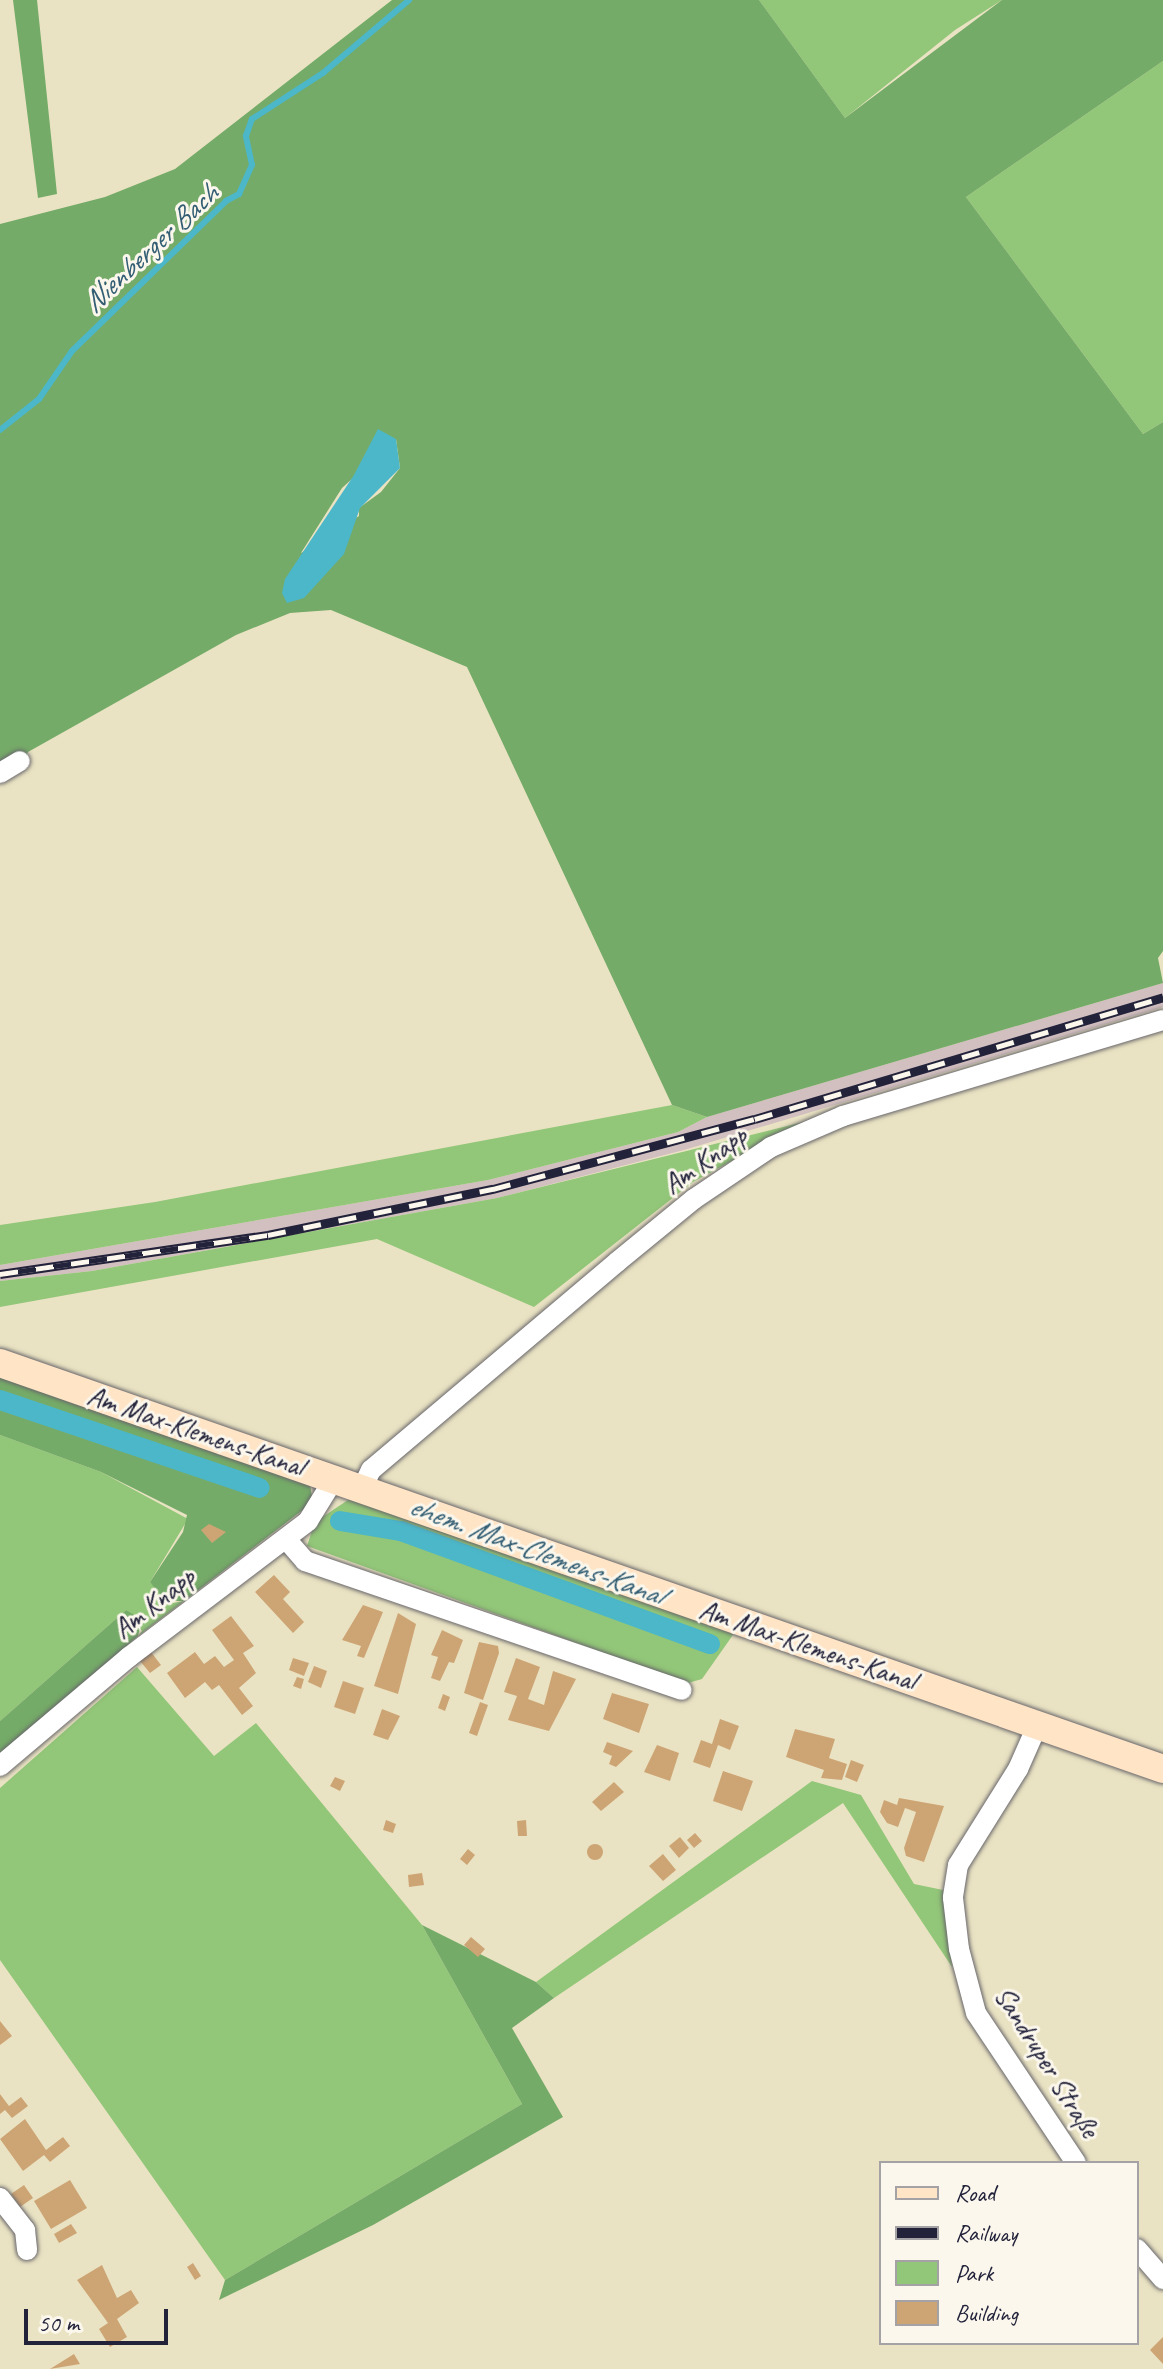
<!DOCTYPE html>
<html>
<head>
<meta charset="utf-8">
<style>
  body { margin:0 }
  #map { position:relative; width:1163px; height:2369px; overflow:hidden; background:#eae3c3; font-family:Caveat,sans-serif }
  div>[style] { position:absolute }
  .industrial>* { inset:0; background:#d2bfc0 }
  .green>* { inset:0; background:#92c678 }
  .forest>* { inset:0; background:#75ab68 }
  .water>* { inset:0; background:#4cb7c9 }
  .stream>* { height:6px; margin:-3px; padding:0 3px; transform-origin:3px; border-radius:3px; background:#4cb7c9 }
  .canal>* { height:20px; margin:-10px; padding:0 10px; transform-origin:10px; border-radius:10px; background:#4cb7c9 }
  .building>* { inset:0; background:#cda575 }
  .round { border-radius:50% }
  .roads { filter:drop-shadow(0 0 2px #68666b) drop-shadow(0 0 2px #68666b) }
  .minor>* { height:20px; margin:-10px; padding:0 10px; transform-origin:10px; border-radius:10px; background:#fff }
  .secondary>* { height:28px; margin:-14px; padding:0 14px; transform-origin:14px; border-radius:14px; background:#ffe4c6 }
  .rail>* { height:9px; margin-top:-4.5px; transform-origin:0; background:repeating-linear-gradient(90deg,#fbf7ec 0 18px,#22223b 0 36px); box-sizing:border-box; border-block:2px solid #22223b }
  span { translate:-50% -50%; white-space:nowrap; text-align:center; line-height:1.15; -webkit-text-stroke:6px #fbf7ec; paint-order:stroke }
  .street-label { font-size:28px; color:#22223b }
  .water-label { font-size:30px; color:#335e74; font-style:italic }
  .legend { position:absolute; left:879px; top:2161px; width:260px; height:184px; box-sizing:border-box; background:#fbf7ec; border:2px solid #a4a2a5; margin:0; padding:10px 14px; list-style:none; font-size:24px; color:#22223b }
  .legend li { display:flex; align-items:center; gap:16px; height:40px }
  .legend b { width:40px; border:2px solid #a4a2a5 }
  .scale { position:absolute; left:24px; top:2309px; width:144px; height:36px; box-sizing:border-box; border:4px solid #22223b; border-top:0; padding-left:10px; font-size:24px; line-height:28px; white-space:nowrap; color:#22223b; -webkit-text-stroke:6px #fbf7ec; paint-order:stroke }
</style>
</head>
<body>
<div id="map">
  <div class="industrial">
    <i style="clip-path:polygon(1163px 983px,1163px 1007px,684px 1150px,497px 1198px,92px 1271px,0 1281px,0 1265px,488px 1180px,678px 1132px,707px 1117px)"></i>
  </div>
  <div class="green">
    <i style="clip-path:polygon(759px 0,1002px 0,955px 30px,845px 118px)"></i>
    <i style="clip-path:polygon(1163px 61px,1163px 422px,1143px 434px,966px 197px)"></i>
    <i style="clip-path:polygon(672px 1105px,707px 1117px,678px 1132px,488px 1180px,0 1265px,0 1225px,155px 1202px)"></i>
    <i style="clip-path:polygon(803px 1122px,693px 1182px,534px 1307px,377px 1239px,0 1307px,0 1281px,92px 1271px,497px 1198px)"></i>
    <i style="clip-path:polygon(0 1435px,101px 1472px,188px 1519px,150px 1582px,173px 1603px,184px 1601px,138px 1636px,142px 1631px,126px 1610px,0 1721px)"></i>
    <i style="clip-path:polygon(351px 1498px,735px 1632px,702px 1679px,688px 1683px,307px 1546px,315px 1522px)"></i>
    <i style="clip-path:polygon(137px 1667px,214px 1756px,256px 1723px,422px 1925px,522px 2104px,225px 2280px,0 1960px,0 1788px)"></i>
    <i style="clip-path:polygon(812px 1781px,861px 1795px,914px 1884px,943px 1890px,952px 1967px,843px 1803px,554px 1998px,536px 1982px)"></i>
  </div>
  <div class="forest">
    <i style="clip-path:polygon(13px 0,37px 0,57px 194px,38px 198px)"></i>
    <i style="clip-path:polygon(evenodd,392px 0,759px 0,845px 118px,1002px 0,1163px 0,1163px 61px,966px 197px,1143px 434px,1163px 422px,1163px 951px,1158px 958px,1163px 983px,707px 1117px,672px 1105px,467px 667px,331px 610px,290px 613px,236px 635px,28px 752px,19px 768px,0 781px,0 224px,105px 197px,175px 169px,392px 0,396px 439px,400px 468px,381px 492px,359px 508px,359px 516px,301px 553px,342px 488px,396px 439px)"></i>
    <i style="clip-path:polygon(0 1377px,310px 1485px,313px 1502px,184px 1601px,165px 1601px,150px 1582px,183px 1532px,187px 1515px,101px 1472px,0 1435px)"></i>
    <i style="clip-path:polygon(126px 1610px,142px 1620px,138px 1636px,0 1754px,0 1721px)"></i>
    <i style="clip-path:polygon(422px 1925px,536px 1982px,554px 1998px,512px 2028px,563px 2117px,373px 2225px,219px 2300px,225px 2280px,522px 2104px)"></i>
  </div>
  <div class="water">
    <i style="clip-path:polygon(378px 429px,396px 439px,400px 468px,360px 508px,344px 554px,304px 598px,287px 603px,282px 593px,285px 579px,354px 475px)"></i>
  </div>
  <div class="stream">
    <i style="left:0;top:430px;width:50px;rotate:-38.5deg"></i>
    <i style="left:39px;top:399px;width:58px;rotate:-55.5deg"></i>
    <i style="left:72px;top:351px;width:215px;rotate:-44.2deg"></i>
    <i style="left:226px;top:201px;width:15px;rotate:-28deg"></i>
    <i style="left:239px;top:194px;width:32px;rotate:-66deg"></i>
    <i style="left:252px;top:165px;width:30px;rotate:-102deg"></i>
    <i style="left:246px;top:136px;width:18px;rotate:-71deg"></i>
    <i style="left:252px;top:119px;width:85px;rotate:-32.9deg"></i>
    <i style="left:323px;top:73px;width:113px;rotate:-40.3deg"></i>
  </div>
  <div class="canal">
    <i style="left:0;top:1400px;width:274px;rotate:18.7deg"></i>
    <i style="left:340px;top:1521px;width:62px;rotate:9.3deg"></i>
    <i style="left:401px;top:1531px;width:329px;rotate:20.1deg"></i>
  </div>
  <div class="building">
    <i style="clip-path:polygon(209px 1524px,226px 1532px,212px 1543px,201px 1530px)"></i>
    <i style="clip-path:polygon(274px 1575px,290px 1592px,283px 1599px,304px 1622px,293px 1633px,255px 1592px)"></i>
    <i style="clip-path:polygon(363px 1605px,383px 1612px,364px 1658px,357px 1656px,361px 1646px,342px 1640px)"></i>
    <i style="clip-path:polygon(398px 1613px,416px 1624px,398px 1694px,374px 1686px)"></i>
    <i style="clip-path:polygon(231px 1616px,254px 1646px,243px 1653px,256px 1673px,239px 1688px,253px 1706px,242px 1715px,219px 1685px,212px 1690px,205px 1682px,185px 1698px,167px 1673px,195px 1652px,204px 1664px,215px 1656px,224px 1667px,234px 1660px,212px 1630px)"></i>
    <i style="clip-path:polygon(442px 1630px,463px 1640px,454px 1663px,449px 1662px,440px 1681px,431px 1678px,438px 1657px,431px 1655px)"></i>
    <i style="clip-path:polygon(479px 1642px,498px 1646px,499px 1653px,483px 1700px,464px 1693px)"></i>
    <i style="clip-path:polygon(151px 1652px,161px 1665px,150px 1673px,140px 1661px)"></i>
    <i style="clip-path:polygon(293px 1658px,309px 1663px,304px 1676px,289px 1670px)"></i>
    <i style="clip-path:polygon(516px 1658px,540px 1667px,528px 1699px,544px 1705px,553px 1671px,576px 1679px,549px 1731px,508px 1720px,517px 1696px,504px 1692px)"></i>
    <i style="clip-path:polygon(314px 1666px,327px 1671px,321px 1688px,308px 1682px)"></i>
    <i style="clip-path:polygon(297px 1677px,304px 1679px,301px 1689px,293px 1686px)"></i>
    <i style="clip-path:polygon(343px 1681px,364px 1688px,355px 1714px,334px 1707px)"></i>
    <i style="clip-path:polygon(612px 1693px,649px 1704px,639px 1733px,603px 1719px)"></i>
    <i style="clip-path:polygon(443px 1694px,450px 1697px,445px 1711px,438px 1708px)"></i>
    <i style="clip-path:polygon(480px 1702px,488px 1705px,477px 1736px,469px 1733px)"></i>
    <i style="clip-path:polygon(382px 1709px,400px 1716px,388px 1740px,373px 1735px)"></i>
    <i style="clip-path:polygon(720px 1719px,739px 1726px,730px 1750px,718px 1745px,710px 1768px,693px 1762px,701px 1740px,712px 1744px)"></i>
    <i style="clip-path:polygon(795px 1729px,835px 1739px,829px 1758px,847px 1764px,842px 1780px,821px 1778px,824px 1770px,786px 1757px)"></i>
    <i style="clip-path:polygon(607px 1742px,616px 1745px,633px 1751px,616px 1767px,609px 1764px,612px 1756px,603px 1752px)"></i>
    <i style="clip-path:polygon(657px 1745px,679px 1753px,670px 1781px,644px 1772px)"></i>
    <i style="clip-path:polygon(851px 1760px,864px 1765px,857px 1782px,845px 1777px)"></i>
    <i style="clip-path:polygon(723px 1771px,753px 1781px,742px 1811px,713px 1801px)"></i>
    <i style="clip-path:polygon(335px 1777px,345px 1781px,340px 1791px,330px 1786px)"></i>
    <i style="clip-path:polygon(614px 1782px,624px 1792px,601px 1811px,592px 1802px)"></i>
    <i style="clip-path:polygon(899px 1798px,944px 1806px,924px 1862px,906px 1856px,904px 1848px,916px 1812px,905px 1808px,898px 1827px,887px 1823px,880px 1812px,884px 1800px,897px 1805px)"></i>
    <i style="clip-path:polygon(386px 1820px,396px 1824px,393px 1833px,383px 1830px)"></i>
    <i style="clip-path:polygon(526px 1820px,527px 1836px,518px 1836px,517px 1821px)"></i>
    <i style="clip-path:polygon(695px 1833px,702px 1841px,694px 1848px,687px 1840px)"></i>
    <i style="clip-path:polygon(680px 1837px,689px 1848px,679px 1858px,669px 1846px)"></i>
    <i class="round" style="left:587px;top:1844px;width:16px;height:16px"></i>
    <i style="clip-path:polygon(468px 1849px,475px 1855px,467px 1865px,460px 1859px)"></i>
    <i style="clip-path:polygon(663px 1854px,676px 1870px,663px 1881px,649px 1866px)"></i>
    <i style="clip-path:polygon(422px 1873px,424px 1885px,409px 1887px,408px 1875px)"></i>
    <i style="clip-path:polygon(471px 1937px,485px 1949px,478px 1957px,464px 1945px)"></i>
    <i style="clip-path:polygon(0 2021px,12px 2036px,0 2045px)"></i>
    <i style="clip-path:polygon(0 2094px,9px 2106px,21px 2097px,28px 2106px,12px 2118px,5px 2110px,0 2114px)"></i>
    <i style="clip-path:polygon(25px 2119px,46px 2150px,63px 2137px,70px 2146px,50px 2162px,44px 2155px,23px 2171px,0 2139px)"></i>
    <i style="clip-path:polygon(70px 2180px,87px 2208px,51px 2229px,34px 2201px)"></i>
    <i style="clip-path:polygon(24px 2185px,33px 2198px,20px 2207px,11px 2194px)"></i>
    <i style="clip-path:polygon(71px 2224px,77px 2233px,59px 2243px,54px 2234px)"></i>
    <i style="clip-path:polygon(193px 2263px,201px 2276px,195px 2280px,187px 2267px)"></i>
    <i style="clip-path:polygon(102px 2265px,117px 2298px,131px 2290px,139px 2303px,117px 2319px,127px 2337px,110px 2347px,99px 2329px,108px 2323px,77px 2280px)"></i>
    <i style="clip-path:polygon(1163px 2337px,1163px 2364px,1150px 2350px)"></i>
    <i style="clip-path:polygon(74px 2354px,80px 2364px,50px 2369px)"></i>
  </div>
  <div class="roads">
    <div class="minor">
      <i style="left:0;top:773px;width:23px;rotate:-31deg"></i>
      <i style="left:362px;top:1489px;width:21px;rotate:-65deg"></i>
      <i style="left:371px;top:1470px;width:322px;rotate:-40.2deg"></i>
      <i style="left:617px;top:1262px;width:99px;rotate:-39.3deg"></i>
      <i style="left:694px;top:1199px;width:93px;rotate:-34deg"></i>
      <i style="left:771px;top:1147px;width:78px;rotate:-23.3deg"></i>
      <i style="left:843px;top:1116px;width:334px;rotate:-16.7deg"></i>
      <i style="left:286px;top:1539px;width:29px;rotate:49deg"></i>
      <i style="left:305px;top:1561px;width:398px;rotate:18.9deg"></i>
      <i style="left:1037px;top:1726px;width:47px;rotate:113.8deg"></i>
      <i style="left:1018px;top:1769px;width:113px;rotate:122deg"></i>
      <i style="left:958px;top:1865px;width:33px;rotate:99deg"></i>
      <i style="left:953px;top:1898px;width:51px;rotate:83.3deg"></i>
      <i style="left:959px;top:1949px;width:66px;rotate:75.1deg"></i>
      <i style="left:976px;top:2013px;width:180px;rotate:56.3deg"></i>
      <i style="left:0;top:1766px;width:169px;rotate:-40.2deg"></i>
      <i style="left:129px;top:1657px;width:225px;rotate:-37.2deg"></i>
      <i style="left:308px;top:1521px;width:49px;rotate:-58.2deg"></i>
      <i style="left:0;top:2198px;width:41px;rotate:52deg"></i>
      <i style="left:25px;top:2230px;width:20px;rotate:84deg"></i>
      <i style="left:1137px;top:2249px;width:40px;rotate:49deg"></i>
    </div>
    <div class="secondary">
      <i style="left:0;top:1363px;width:1232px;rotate:19.24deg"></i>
    </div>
  </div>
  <div class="rail">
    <i style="left:0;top:1274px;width:271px;rotate:-8.3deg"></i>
    <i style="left:268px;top:1235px;width:230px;rotate:-11.6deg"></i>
    <i style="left:493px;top:1189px;width:271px;rotate:-15deg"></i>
    <i style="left:755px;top:1119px;width:426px;rotate:-16.6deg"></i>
  </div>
  <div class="street-label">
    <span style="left:705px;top:1160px;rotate:-35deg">Am Knapp</span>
    <span style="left:196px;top:1431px;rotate:19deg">Am Max-Klemens-Kanal</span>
    <span style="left:154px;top:1603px;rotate:-38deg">Am Knapp</span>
    <span style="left:808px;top:1645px;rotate:19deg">Am Max-Klemens-Kanal</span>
    <span style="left:1047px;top:2062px;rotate:58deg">Sandruper Straße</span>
  </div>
  <div class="water-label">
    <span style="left:150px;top:248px;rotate:-43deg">Nienberger Bach</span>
    <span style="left:536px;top:1550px;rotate:20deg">ehem. Max-Clemens-Kanal</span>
  </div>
  <ul class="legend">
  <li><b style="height:10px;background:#ffe4c6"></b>Road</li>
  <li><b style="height:10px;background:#22223b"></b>Railway</li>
  <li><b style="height:22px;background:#92c678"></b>Park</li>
  <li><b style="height:22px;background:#cda575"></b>Building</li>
  </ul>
  <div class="scale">50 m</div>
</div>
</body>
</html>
